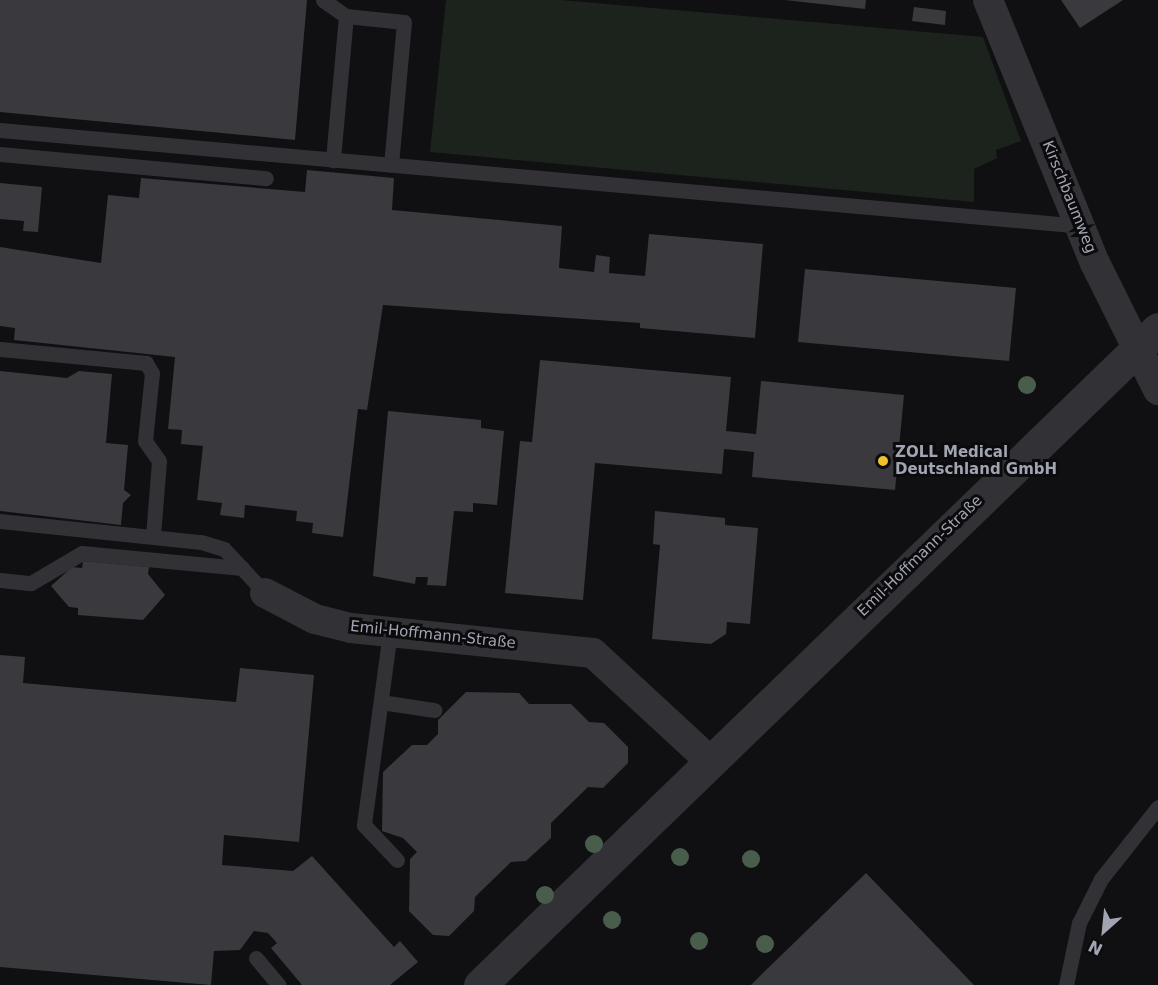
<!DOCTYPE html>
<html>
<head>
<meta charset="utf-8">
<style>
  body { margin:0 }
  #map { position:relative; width:1158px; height:985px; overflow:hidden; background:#100f11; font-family:"DejaVu Sans",sans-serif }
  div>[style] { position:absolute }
  .green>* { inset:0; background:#1c231d }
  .building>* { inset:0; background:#3a393e }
  .service>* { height:15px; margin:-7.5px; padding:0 7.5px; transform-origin:7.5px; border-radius:7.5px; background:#313136 }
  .minor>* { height:30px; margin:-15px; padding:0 15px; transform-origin:15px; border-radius:15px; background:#313136 }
  .tertiary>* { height:33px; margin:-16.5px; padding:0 16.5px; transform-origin:16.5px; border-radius:16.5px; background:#313136 }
  .trees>* { width:18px; height:18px; margin:-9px; border-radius:50%; background:#495d4d }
  .dots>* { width:16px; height:16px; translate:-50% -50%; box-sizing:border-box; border:3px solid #0b0a0c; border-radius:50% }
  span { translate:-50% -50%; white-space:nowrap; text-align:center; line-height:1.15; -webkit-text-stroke:6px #0b0a0c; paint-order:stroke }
  .street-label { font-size:15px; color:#a1a4b1 }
  .poi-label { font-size:15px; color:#a1a4b1; font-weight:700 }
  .left { translate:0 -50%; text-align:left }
  .north { position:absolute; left:1074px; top:901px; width:60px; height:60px; -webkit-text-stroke:4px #0b0a0c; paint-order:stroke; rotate:207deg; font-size:16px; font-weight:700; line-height:24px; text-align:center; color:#a1a4b1 }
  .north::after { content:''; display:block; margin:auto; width:21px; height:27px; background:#a1a4b1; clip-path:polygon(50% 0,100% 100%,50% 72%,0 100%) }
</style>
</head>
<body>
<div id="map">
  <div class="green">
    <i style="clip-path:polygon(446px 0,561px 0,983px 37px,1021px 141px,996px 150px,997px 158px,974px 169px,974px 202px,430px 152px)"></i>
  </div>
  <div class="building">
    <i style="clip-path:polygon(0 0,307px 0,295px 140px,0 112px)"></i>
    <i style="clip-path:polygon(785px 0,866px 0,865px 9px)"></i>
    <i style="clip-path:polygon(1061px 0,1123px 0,1080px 28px)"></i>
    <i style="clip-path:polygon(914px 7px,946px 11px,945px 25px,912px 21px)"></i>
    <i style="clip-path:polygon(307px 170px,394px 178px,392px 210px,562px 226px,559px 268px,594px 272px,596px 255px,610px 257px,609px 273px,645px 276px,649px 234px,763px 244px,755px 338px,640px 328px,640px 323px,383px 305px,367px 410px,358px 409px,343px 537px,312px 533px,313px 523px,296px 521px,297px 511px,245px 505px,244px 518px,220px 515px,222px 503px,197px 500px,203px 446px,181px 444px,182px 430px,168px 429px,175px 357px,14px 340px,15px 328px,0 326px,0 247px,101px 263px,108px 195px,139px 198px,141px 178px,305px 192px)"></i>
    <i style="clip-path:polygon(0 183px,42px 187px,38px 232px,23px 231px,24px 221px,0 219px)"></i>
    <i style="clip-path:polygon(805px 269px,1016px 288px,1009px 361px,798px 342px)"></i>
    <i style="clip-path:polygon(540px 360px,731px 377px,726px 431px,756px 434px,761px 381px,904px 395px,895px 490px,752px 477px,754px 452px,724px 449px,722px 474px,595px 463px,583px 600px,505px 593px,520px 441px,532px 442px)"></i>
    <i style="clip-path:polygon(0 371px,67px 378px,79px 371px,112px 374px,106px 443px,128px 445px,124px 490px,131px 495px,123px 503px,121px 525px,0 511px)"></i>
    <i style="clip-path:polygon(388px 411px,481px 420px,481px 428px,504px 431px,497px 505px,473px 503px,473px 512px,454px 511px,446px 586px,427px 585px,428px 577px,416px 577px,415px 584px,373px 576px)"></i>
    <i style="clip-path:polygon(655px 511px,725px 518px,725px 525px,758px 528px,750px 624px,727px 622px,726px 634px,711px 644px,652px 639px,660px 545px,653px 544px)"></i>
    <i style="clip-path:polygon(83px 561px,149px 567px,148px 574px,165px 595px,143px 620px,78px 615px,78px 608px,69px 607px,51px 586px,72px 567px,82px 568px)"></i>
    <i style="clip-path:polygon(0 655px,25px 657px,23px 683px,236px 702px,240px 668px,314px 675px,299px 842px,224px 835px,222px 865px,293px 871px,312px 856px,394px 947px,400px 941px,418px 962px,390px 985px,302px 985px,271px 948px,277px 943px,268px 933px,254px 931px,240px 950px,214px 951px,211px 985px,0 967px)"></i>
    <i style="clip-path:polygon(466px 692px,519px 693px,529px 704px,571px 704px,589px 722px,604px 723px,628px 747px,628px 763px,603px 788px,588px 787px,551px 823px,551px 838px,539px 849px,526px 861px,511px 862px,475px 897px,474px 911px,449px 936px,433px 935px,409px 911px,410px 859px,417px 852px,403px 838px,382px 831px,383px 772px,412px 745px,427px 745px,438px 734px,438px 720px)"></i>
    <i style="clip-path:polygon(866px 873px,974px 985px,751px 985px,764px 972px)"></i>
  </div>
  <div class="service">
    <i style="left:323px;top:0;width:28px;rotate:35deg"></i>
    <i style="left:346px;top:16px;width:145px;rotate:95.2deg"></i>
    <i style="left:346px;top:16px;width:58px;rotate:5.9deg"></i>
    <i style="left:404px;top:22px;width:143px;rotate:95.2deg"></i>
    <i style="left:0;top:130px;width:1085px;rotate:5.07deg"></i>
    <i style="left:0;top:154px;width:267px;rotate:5.2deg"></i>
    <i style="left:0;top:349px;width:147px;rotate:5.5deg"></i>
    <i style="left:146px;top:363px;width:12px;rotate:59deg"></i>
    <i style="left:152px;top:373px;width:68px;rotate:95.9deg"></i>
    <i style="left:145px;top:441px;width:24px;rotate:55deg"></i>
    <i style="left:159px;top:461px;width:75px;rotate:94.6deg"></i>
    <i style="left:0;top:521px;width:202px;rotate:6deg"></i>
    <i style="left:201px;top:542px;width:24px;rotate:17deg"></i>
    <i style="left:224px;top:549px;width:60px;rotate:47deg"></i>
    <i style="left:0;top:580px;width:31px;rotate:6deg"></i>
    <i style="left:31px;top:583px;width:59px;rotate:-30.5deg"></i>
    <i style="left:82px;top:553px;width:161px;rotate:5.4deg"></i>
    <i style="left:390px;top:632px;width:195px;rotate:97.7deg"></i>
    <i style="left:364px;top:825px;width:48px;rotate:46.7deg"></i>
    <i style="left:381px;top:702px;width:54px;rotate:8.6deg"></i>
    <i style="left:256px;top:958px;width:35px;rotate:50deg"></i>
    <i style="left:1066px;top:985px;width:63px;rotate:-78.2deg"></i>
    <i style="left:1079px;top:923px;width:49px;rotate:-63.4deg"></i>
    <i style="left:1101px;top:879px;width:92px;rotate:-51.6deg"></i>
  </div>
  <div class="minor">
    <i style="left:988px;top:0;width:284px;rotate:67.9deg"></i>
    <i style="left:1095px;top:263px;width:142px;rotate:63.6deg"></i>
    <i style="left:265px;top:593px;width:56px;rotate:27.5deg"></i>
    <i style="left:315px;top:619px;width:37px;rotate:14deg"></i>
    <i style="left:351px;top:628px;width:243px;rotate:5.9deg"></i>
    <i style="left:593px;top:653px;width:158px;rotate:42.7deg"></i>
  </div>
  <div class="tertiary">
    <i style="left:480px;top:985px;width:943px;rotate:-44.06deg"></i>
  </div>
  <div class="trees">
    <i style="left:1027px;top:385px"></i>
    <i style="left:594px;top:844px"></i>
    <i style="left:680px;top:857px"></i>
    <i style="left:751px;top:859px"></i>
    <i style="left:545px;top:895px"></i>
    <i style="left:612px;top:920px"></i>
    <i style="left:699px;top:941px"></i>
    <i style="left:765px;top:944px"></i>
  </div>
  <div class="dots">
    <i style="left:883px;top:461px;background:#eec22a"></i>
  </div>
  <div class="street-label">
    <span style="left:1069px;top:197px;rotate:68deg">Kirschbaumweg</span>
    <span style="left:920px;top:556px;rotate:-44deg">Emil-Hoffmann-Straße</span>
    <span style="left:433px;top:635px;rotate:6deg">Emil-Hoffmann-Straße</span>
  </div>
  <div class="poi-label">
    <span class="left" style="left:895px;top:461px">ZOLL Medical<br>Deutschland GmbH</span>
  </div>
  <div class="north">N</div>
</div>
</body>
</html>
